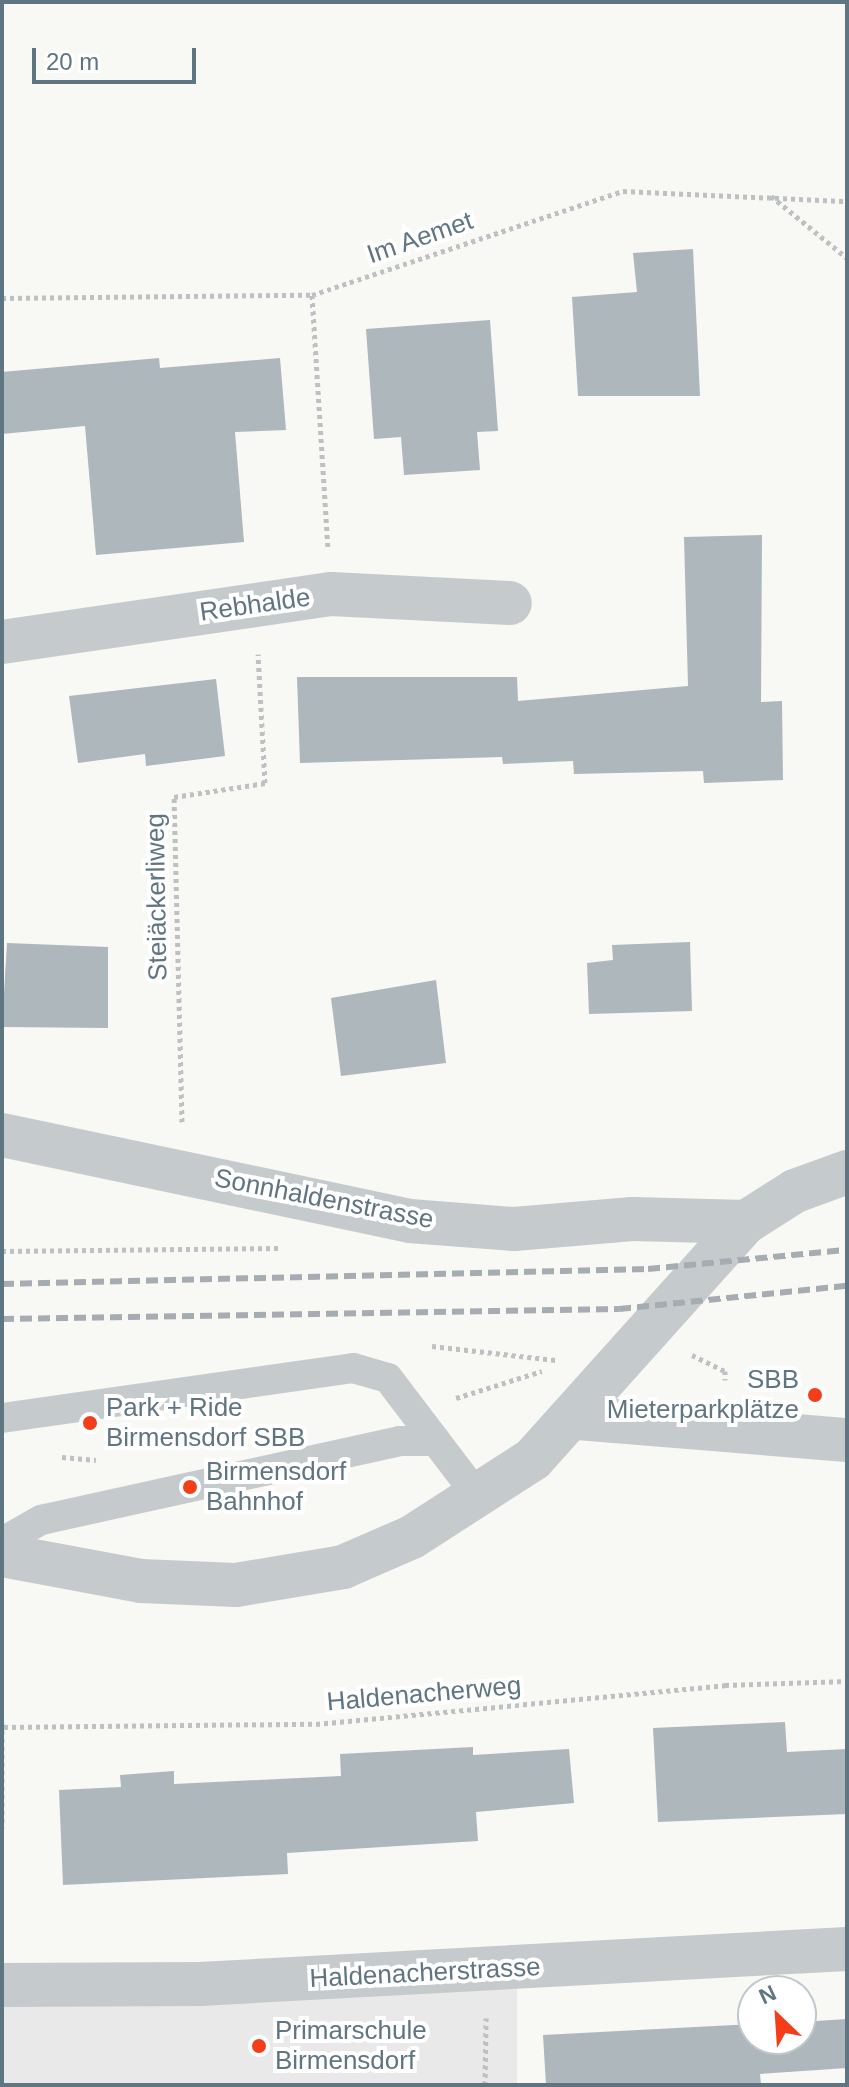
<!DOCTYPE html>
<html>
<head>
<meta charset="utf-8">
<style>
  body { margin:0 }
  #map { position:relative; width:849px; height:2087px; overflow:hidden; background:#f8f8f4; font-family:Helvetica,sans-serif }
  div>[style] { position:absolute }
  .built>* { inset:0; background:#e8e9e8 }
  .building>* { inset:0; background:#adb7bc }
  .path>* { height:5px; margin-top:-2.5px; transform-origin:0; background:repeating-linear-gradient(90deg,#bec1c3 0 4px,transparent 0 8px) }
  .service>* { height:30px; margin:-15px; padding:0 15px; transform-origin:15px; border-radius:15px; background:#c5cacd }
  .minor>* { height:44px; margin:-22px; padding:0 22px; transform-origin:22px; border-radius:22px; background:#c5cacd }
  .rail>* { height:6px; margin-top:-3px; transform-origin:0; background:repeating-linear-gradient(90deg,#a5adb2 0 12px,transparent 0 18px) }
  .dots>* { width:22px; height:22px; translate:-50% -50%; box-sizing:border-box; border:4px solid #fff; border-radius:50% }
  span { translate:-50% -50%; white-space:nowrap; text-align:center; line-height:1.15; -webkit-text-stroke:8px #fff; paint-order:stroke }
  .street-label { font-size:26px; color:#607582 }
  .poi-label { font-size:26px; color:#607582 }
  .right { translate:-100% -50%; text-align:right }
  .left { translate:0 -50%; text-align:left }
  .frame { position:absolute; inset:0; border:4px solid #607582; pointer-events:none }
  .north { position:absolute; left:737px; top:1975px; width:80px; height:80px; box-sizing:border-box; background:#fff; border:2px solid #bfc8cd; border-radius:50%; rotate:335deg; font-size:22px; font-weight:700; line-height:32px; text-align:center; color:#607582 }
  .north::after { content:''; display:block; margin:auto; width:28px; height:36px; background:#f33e19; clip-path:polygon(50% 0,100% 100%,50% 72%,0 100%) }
  .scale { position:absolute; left:32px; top:48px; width:164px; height:36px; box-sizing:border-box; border:4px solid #607582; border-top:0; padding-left:10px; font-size:24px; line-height:28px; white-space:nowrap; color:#607582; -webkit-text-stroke:6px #fff; paint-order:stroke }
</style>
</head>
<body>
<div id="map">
  <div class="built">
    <i style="clip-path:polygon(517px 1989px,517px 2085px,2px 2085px,2px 2007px)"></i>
  </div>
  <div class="building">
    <i style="clip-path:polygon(693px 249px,700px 396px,578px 396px,572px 297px,637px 292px,633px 253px)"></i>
    <i style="clip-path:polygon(490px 320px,498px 431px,477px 432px,480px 470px,404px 475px,401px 437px,374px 439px,366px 329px)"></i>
    <i style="clip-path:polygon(159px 358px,160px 368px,280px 358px,286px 430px,235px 432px,244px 542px,96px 555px,85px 426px,2px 434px,2px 372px)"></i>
    <i style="clip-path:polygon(762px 535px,761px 702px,782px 701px,783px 780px,704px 783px,703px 771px,574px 774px,573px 761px,503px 764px,502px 757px,300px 763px,297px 677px,517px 677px,518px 701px,688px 686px,684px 537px)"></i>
    <i style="clip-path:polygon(216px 679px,225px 756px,146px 766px,145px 754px,78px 763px,69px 696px)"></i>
    <i style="clip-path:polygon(690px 942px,692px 1011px,589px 1014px,587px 963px,613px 960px,612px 945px)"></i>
    <i style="clip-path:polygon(7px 943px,108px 947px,108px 1028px,2px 1027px)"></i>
    <i style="clip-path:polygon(436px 980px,446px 1063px,341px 1076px,331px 998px)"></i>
    <i style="clip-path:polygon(785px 1722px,787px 1752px,847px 1749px,847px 1814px,658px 1822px,653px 1728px)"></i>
    <i style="clip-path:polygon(473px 1747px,473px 1755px,569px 1749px,574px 1803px,476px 1812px,478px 1841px,287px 1853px,288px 1874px,63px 1885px,59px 1790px,121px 1787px,120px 1775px,174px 1771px,174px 1784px,341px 1776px,340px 1754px)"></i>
    <i style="clip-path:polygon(847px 2019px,847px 2068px,760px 2074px,761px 2085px,546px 2085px,543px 2035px,753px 2024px,753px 2039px,801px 2039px,801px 2022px)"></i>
  </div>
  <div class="path">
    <i style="left:771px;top:196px;width:98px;rotate:39.2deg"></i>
    <i style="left:312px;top:295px;width:252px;rotate:86.4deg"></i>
    <i style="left:2px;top:298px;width:310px;rotate:-0.6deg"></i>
    <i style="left:312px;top:295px;width:328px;rotate:-18.5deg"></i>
    <i style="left:623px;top:191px;width:224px;rotate:2.6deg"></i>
    <i style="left:182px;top:1122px;width:325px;rotate:-91.4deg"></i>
    <i style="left:174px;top:797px;width:92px;rotate:-8.7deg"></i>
    <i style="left:265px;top:783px;width:129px;rotate:-93.1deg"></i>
    <i style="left:2px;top:1251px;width:277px;rotate:-0.6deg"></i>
    <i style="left:432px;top:1346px;width:124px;rotate:6.5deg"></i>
    <i style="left:692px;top:1355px;width:37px;rotate:26deg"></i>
    <i style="left:725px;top:1371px;width:9px;rotate:90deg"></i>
    <i style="left:456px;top:1398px;width:90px;rotate:-17.4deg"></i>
    <i style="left:62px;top:1457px;width:34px;rotate:5deg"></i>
    <i style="left:2px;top:1723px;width:105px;rotate:90deg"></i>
    <i style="left:4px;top:1727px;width:312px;rotate:-0.6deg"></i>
    <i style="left:316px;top:1724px;width:411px;rotate:-5.4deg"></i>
    <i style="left:725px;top:1685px;width:122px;rotate:-1.9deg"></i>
    <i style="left:485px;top:2085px;width:67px;rotate:-89.1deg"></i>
  </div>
  <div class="service">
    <i style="left:2px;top:1418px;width:355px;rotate:-8.1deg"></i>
    <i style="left:353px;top:1368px;width:36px;rotate:16deg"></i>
    <i style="left:388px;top:1378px;width:151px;rotate:52.8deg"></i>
    <i style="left:2px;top:1542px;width:45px;rotate:-29.4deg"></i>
    <i style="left:41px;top:1520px;width:368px;rotate:-12.4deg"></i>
    <i style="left:400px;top:1441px;width:36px"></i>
  </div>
  <div class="minor">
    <i style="left:2px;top:642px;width:332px;rotate:-8.3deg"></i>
    <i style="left:331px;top:594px;width:179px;rotate:2.9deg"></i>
    <i style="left:2px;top:1135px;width:417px;rotate:11.9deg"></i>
    <i style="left:410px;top:1221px;width:104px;rotate:4.4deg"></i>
    <i style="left:514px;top:1229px;width:119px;rotate:-4.8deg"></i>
    <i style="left:633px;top:1219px;width:113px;rotate:1.5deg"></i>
    <i style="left:578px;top:1418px;width:270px;rotate:4.7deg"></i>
    <i style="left:2px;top:1555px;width:141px;rotate:10.6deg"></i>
    <i style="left:141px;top:1581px;width:95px;rotate:2.4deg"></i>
    <i style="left:236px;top:1585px;width:109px;rotate:-9.5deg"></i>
    <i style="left:343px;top:1567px;width:75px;rotate:-23.5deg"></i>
    <i style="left:412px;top:1537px;width:144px;rotate:-32.8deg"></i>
    <i style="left:533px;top:1459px;width:319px;rotate:-48.1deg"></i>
    <i style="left:746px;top:1222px;width:58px;rotate:-32.3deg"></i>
    <i style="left:795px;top:1191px;width:55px;rotate:-20.1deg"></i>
    <i style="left:2px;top:1985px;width:198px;rotate:-0.3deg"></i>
    <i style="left:200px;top:1984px;width:648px;rotate:-3.1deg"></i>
  </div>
  <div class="rail">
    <i style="left:2px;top:1284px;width:646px;rotate:-1.33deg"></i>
    <i style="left:648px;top:1269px;width:200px;rotate:-5.5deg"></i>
    <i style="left:2px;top:1319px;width:617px;rotate:-0.93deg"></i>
    <i style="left:619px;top:1309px;width:229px;rotate:-5.8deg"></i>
  </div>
  <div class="dots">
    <i style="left:815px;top:1395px;background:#f33e19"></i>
    <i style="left:90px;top:1423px;background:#f33e19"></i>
    <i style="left:190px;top:1487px;background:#f33e19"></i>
    <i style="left:259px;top:2046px;background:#f33e19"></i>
  </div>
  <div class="street-label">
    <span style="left:420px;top:238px;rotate:-19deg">Im Aemet</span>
    <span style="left:255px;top:605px;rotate:-8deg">Rebhalde</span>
    <span style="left:157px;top:897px;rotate:-91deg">Steiäckerliweg</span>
    <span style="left:324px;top:1199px;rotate:11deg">Sonnhaldenstrasse</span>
    <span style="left:424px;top:1694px;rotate:-5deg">Haldenacherweg</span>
    <span style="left:425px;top:1973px;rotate:-3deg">Haldenacherstrasse</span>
  </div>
  <div class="poi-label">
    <span class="right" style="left:799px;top:1395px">SBB<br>Mieterparkplätze</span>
    <span class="left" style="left:106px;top:1423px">Park + Ride<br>Birmensdorf SBB</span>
    <span class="left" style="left:206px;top:1487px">Birmensdorf<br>Bahnhof</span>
    <span class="left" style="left:275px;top:2046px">Primarschule<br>Birmensdorf</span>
  </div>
  <div class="frame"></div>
  <div class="north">N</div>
  <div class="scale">20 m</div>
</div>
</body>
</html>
